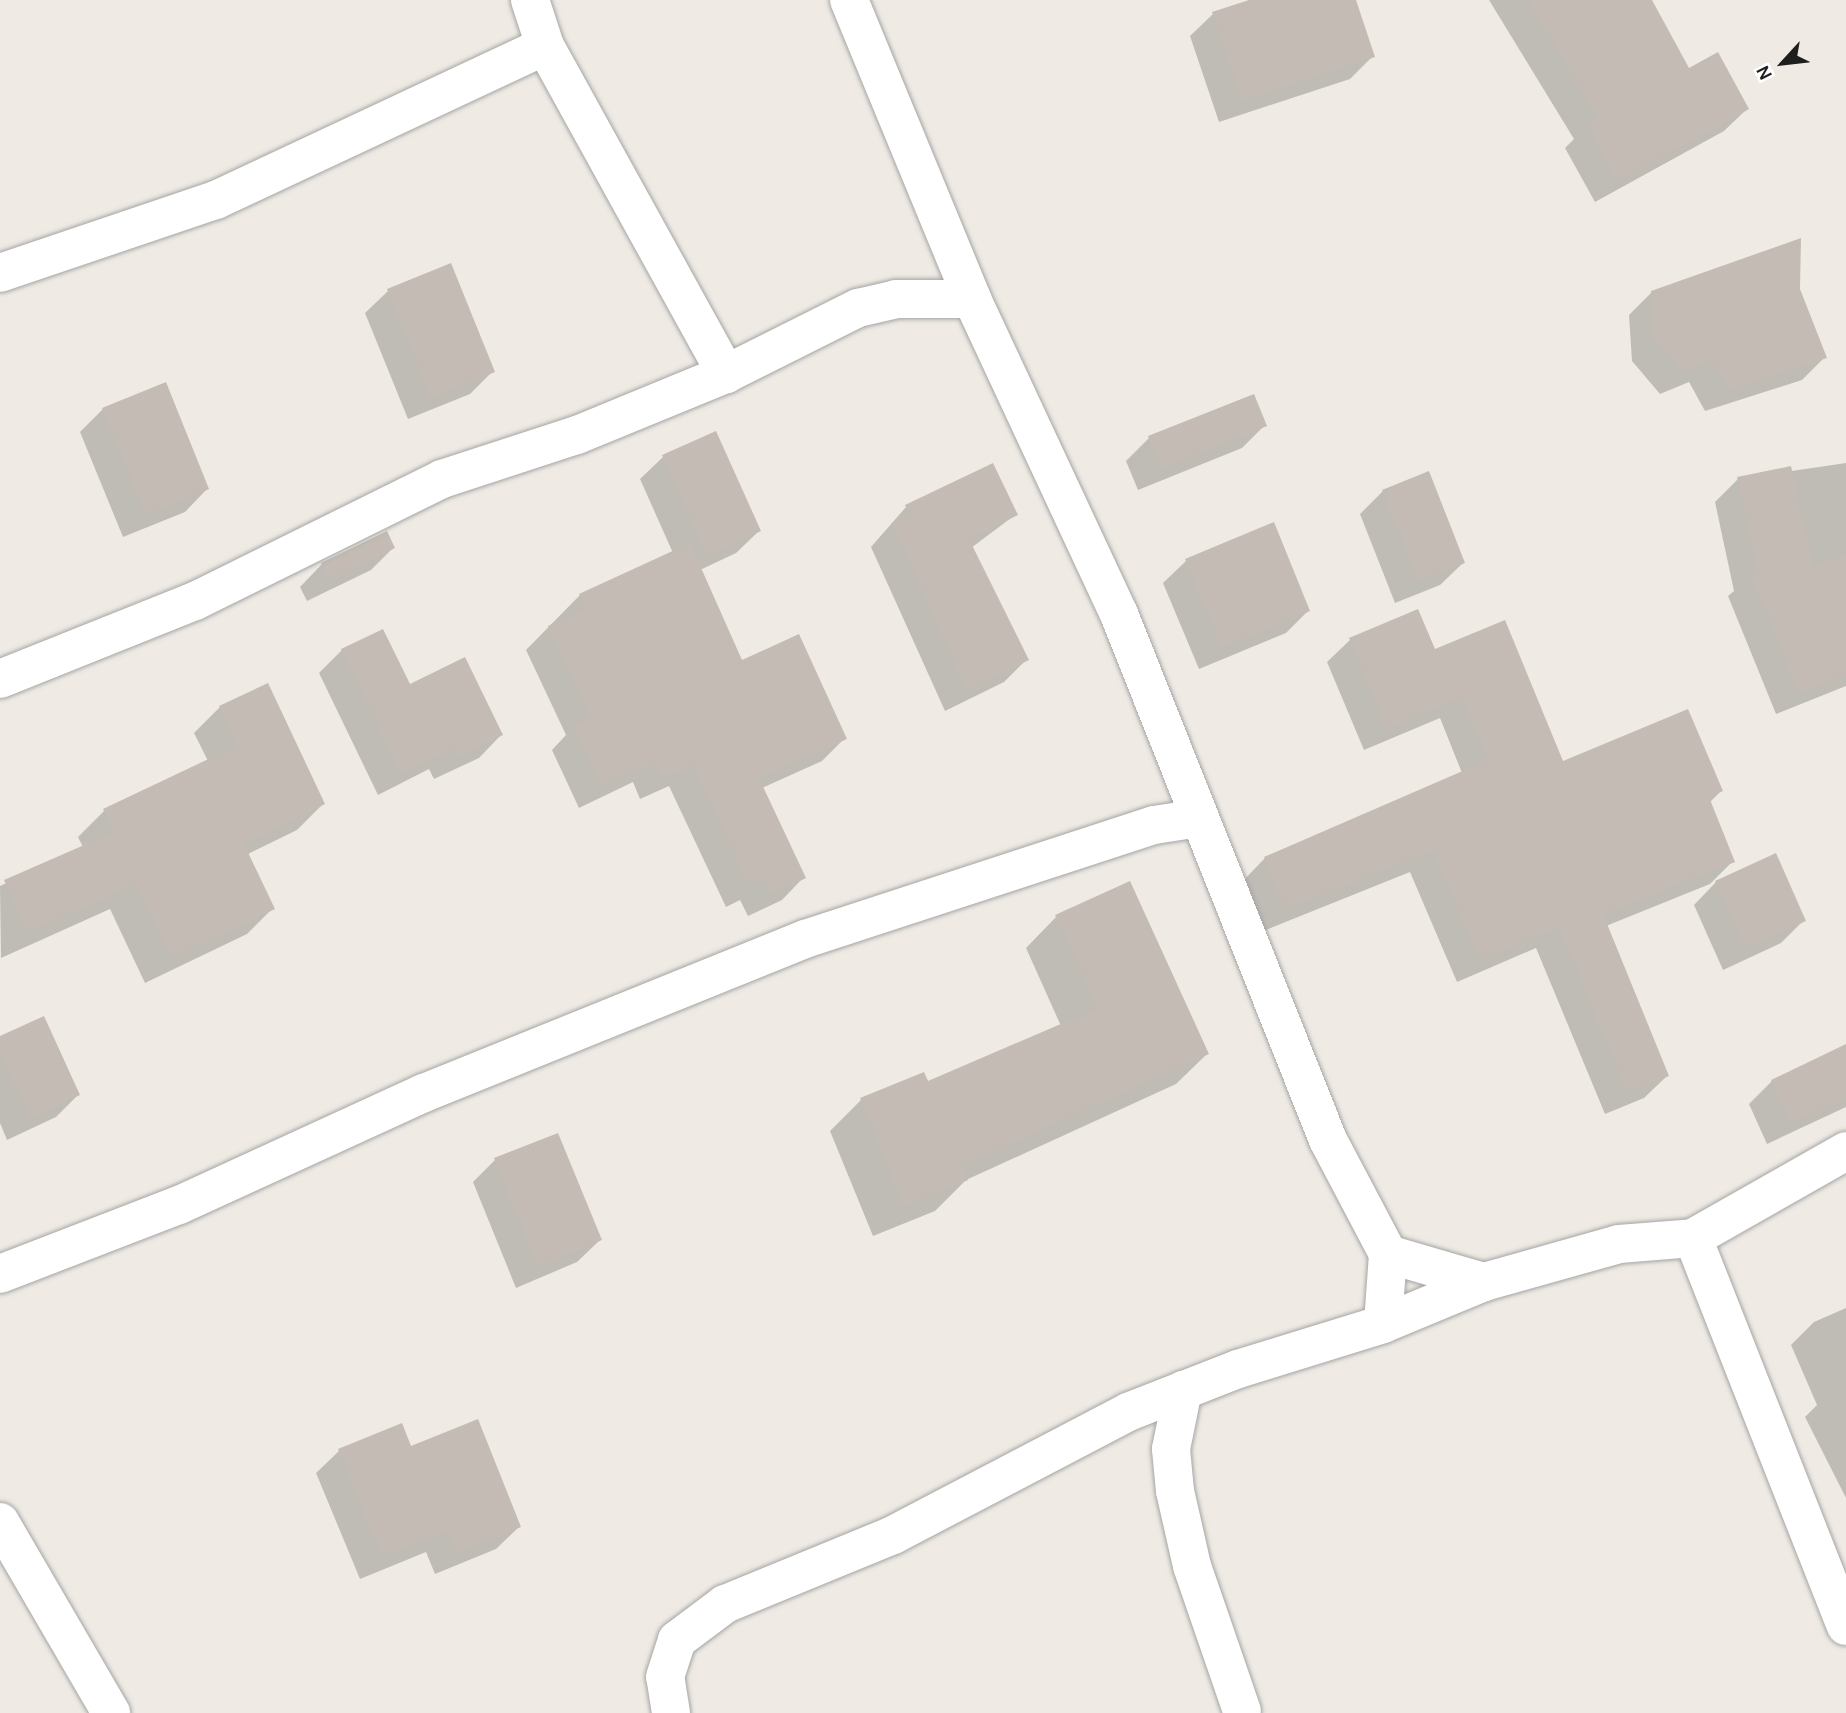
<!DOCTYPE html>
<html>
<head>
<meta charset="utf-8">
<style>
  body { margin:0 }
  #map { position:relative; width:1846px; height:1713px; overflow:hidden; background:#efebe4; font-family:Karla,sans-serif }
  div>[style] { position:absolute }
  .shadow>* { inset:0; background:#0003 }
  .building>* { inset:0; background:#c3bbb4 }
  .roads { filter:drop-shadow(0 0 2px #a5a5a5) drop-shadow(0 0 2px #a5a5a5) }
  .minor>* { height:38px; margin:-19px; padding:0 19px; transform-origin:19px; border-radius:19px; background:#fff }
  span { translate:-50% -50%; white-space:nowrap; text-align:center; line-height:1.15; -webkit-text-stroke:5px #fff; paint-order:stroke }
  .north { position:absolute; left:1748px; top:28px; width:70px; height:70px; -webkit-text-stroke:5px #fff; paint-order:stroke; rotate:243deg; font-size:19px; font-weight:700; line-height:28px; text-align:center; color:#1e1e1e }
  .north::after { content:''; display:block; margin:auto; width:24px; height:32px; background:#1e1e1e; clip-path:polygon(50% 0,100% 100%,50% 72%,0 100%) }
</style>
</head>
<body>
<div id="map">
  <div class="shadow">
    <i style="clip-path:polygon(1254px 0,1354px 0,1373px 56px,1350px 79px,1219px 122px,1190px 36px,1213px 14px)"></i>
    <i style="clip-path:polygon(1489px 0,1650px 0,1688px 70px,1747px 109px,1724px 131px,1595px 202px,1565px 148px,1574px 139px)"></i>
    <i style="clip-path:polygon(1799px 289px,1825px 357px,1802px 380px,1705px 411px,1689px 382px,1660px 394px,1632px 361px,1629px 315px,1652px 292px)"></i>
    <i style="clip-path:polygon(388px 291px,493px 371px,470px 394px,408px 419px,365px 313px)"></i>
    <i style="clip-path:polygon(1253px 396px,1265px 425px,1242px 448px,1138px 490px,1126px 461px,1149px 438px)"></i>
    <i style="clip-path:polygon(103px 409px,207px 489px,185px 512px,123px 537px,80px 432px)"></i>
    <i style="clip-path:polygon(715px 433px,759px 531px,736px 553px,700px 570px,741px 662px,844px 739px,822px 761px,762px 788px,804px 877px,782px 900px,748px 916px,740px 900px,726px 907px,669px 786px,640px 799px,633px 782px,579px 808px,552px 750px,566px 735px,526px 650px,580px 595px,673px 553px,640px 479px,663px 457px)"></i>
    <i style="clip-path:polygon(1846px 463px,1846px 686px,1776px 714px,1728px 596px,1734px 591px,1715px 502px,1738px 479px)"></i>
    <i style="clip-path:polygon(1383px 491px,1463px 563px,1440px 585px,1395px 603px,1360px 514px)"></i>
    <i style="clip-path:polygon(906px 507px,1015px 515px,971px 548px,1027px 659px,1004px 682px,945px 711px,871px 547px)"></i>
    <i style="clip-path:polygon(393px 548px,371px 570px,307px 601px,300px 587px,322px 564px)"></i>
    <i style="clip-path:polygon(1186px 561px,1308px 611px,1286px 633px,1199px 669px,1163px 583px)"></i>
    <i style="clip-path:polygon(1417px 611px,1434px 651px,1562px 764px,1721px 791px,1709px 803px,1733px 861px,1710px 884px,1606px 926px,1667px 1076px,1644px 1098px,1605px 1114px,1536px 948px,1457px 982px,1410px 872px,1263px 931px,1243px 881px,1265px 858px,1462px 773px,1440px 718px,1364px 750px,1327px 662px,1350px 640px)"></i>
    <i style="clip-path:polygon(342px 650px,409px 686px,501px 735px,479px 758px,434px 779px,429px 769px,378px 795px,319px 673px)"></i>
    <i style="clip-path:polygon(220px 707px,323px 804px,297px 830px,248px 854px,273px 908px,247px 934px,145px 983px,110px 909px,1px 958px,0 886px,83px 847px,78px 837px,104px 811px,208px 761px,194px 733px)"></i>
    <i style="clip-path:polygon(1716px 882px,1804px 920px,1781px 943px,1723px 970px,1694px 905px)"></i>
    <i style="clip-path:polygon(1056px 917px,1207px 1054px,1176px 1084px,966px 1180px,935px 1211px,873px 1236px,830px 1131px,861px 1100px,927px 1083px,1061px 1026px,1026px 948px)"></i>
    <i style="clip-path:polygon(0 1038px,78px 1095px,56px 1117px,7px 1140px,0 1123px)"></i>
    <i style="clip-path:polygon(1846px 1046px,1846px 1107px,1767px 1144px,1749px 1104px,1772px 1081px)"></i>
    <i style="clip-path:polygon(495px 1160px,600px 1240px,577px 1262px,516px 1288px,473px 1182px)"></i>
    <i style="clip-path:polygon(1846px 1308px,1846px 1498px,1805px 1417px,1817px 1405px,1791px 1345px,1814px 1322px)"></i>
    <i style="clip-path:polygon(410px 1448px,519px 1527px,496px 1549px,435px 1574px,426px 1552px,360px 1579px,316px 1473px,339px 1451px)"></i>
  </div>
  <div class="building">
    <i style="clip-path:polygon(1249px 0,1356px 0,1375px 57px,1242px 101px,1212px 12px)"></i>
    <i style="clip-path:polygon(1528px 0,1652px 0,1689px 68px,1718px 52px,1749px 109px,1618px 181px,1587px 124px,1598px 118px)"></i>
    <i style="clip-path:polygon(1801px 238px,1800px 289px,1827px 358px,1728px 390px,1712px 361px,1683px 372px,1654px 338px,1651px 291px)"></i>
    <i style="clip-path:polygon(451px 263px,495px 372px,431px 398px,387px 289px)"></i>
    <i style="clip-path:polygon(166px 382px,209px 489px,146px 515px,102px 408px)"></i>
    <i style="clip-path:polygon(1254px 394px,1267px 426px,1161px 469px,1148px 436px)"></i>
    <i style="clip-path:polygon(716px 431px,761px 531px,707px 556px,662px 455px)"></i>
    <i style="clip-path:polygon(993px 463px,1018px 515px,969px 539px,1029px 660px,967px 690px,892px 523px,909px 513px,905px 505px)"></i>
    <i style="clip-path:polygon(1791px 466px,1813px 567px,1846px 553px,1846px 674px,1799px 693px,1750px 572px,1757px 570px,1737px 477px)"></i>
    <i style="clip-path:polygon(1429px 471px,1465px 563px,1418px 582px,1382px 490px)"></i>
    <i style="clip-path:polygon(1274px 522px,1310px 611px,1222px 648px,1185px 559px)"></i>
    <i style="clip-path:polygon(387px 531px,395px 548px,329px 580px,321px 563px)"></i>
    <i style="clip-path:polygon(690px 543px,742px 660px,799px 634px,847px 739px,759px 778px,806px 878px,771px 895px,763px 879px,749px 885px,692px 765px,663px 777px,656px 761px,602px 787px,573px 726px,591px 717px,548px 626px,586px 608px,579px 594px)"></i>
    <i style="clip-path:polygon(1418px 609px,1435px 649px,1505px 620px,1563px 761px,1688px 709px,1723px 791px,1709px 797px,1735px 862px,1603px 914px,1669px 1076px,1628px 1093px,1559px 927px,1480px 960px,1433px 851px,1285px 909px,1264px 857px,1488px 760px,1462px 697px,1387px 729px,1349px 638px)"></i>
    <i style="clip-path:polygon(383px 629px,410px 684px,465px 657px,503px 735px,457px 757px,452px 748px,401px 773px,341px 649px)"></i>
    <i style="clip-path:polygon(268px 683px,325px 804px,244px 844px,275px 909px,172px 958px,136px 884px,27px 933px,4px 880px,114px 832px,103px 809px,238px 745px,219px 706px)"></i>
    <i style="clip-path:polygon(1776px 853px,1806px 921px,1746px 948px,1715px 881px)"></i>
    <i style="clip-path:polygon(1130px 881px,1209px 1054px,962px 1166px,968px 1180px,904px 1206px,860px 1098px,924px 1072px,928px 1081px,1098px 1008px,1055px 915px)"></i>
    <i style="clip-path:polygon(44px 1016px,80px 1095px,30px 1118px,0 1052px,0 1036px)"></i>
    <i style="clip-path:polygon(1846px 1044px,1846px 1100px,1790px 1122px,1771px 1080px)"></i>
    <i style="clip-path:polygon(558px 1133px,602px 1240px,538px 1267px,494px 1158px)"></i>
    <i style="clip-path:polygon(478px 1419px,521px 1527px,458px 1553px,449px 1531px,382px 1557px,338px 1449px,402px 1423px,411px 1446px)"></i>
  </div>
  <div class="roads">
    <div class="minor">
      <i style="left:530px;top:0;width:48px;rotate:71.9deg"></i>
      <i style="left:545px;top:46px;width:375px;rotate:61.1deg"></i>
      <i style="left:849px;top:0;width:323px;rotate:67.6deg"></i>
      <i style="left:972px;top:299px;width:348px;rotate:65deg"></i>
      <i style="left:1119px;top:614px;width:566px;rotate:68.33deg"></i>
      <i style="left:1328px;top:1140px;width:129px;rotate:62.2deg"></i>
      <i style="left:1388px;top:1254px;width:70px;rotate:94.1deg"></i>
      <i style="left:0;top:273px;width:228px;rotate:-18.7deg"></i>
      <i style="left:216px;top:200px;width:363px;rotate:-25.1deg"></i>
      <i style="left:0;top:679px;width:210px;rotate:-21.8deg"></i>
      <i style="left:195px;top:601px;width:275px;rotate:-26.3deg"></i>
      <i style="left:442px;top:479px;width:142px;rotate:-18.1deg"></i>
      <i style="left:577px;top:435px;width:161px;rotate:-22.3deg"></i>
      <i style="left:726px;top:374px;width:148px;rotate:-26.6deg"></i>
      <i style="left:858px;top:308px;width:39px;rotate:-13deg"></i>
      <i style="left:896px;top:299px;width:76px"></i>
      <i style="left:1693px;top:1238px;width:417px;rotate:68.5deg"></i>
      <i style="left:1388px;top:1254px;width:100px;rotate:16.3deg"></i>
      <i style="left:0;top:1274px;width:192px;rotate:-21.1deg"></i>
      <i style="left:179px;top:1205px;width:269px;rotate:-24.6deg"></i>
      <i style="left:424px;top:1093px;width:411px;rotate:-22deg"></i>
      <i style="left:805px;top:939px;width:367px;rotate:-18.1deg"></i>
      <i style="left:1154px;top:825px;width:46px;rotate:-8.8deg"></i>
      <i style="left:1183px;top:1390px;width:60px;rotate:101.5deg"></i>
      <i style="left:1171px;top:1449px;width:42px;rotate:84.6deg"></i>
      <i style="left:1175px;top:1491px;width:77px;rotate:77.2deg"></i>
      <i style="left:1192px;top:1566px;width:153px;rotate:71deg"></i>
      <i style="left:0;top:1522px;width:221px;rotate:59.8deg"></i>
      <i style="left:671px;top:1713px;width:36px;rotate:-99deg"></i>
      <i style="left:665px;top:1677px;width:39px;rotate:-72deg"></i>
      <i style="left:677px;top:1640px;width:60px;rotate:-36.9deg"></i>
      <i style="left:725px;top:1604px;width:182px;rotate:-22.3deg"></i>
      <i style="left:893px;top:1535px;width:265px;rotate:-27.6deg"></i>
      <i style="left:1128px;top:1412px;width:118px;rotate:-21.4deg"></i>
      <i style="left:1238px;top:1369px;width:152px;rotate:-17.2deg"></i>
      <i style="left:1383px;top:1324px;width:109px;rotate:-22.6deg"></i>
      <i style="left:1484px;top:1282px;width:140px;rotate:-15.7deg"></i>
      <i style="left:1619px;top:1244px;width:74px;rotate:-4.6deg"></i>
      <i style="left:1693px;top:1238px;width:176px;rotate:-29.6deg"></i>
    </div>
  </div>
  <div class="north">N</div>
</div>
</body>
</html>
